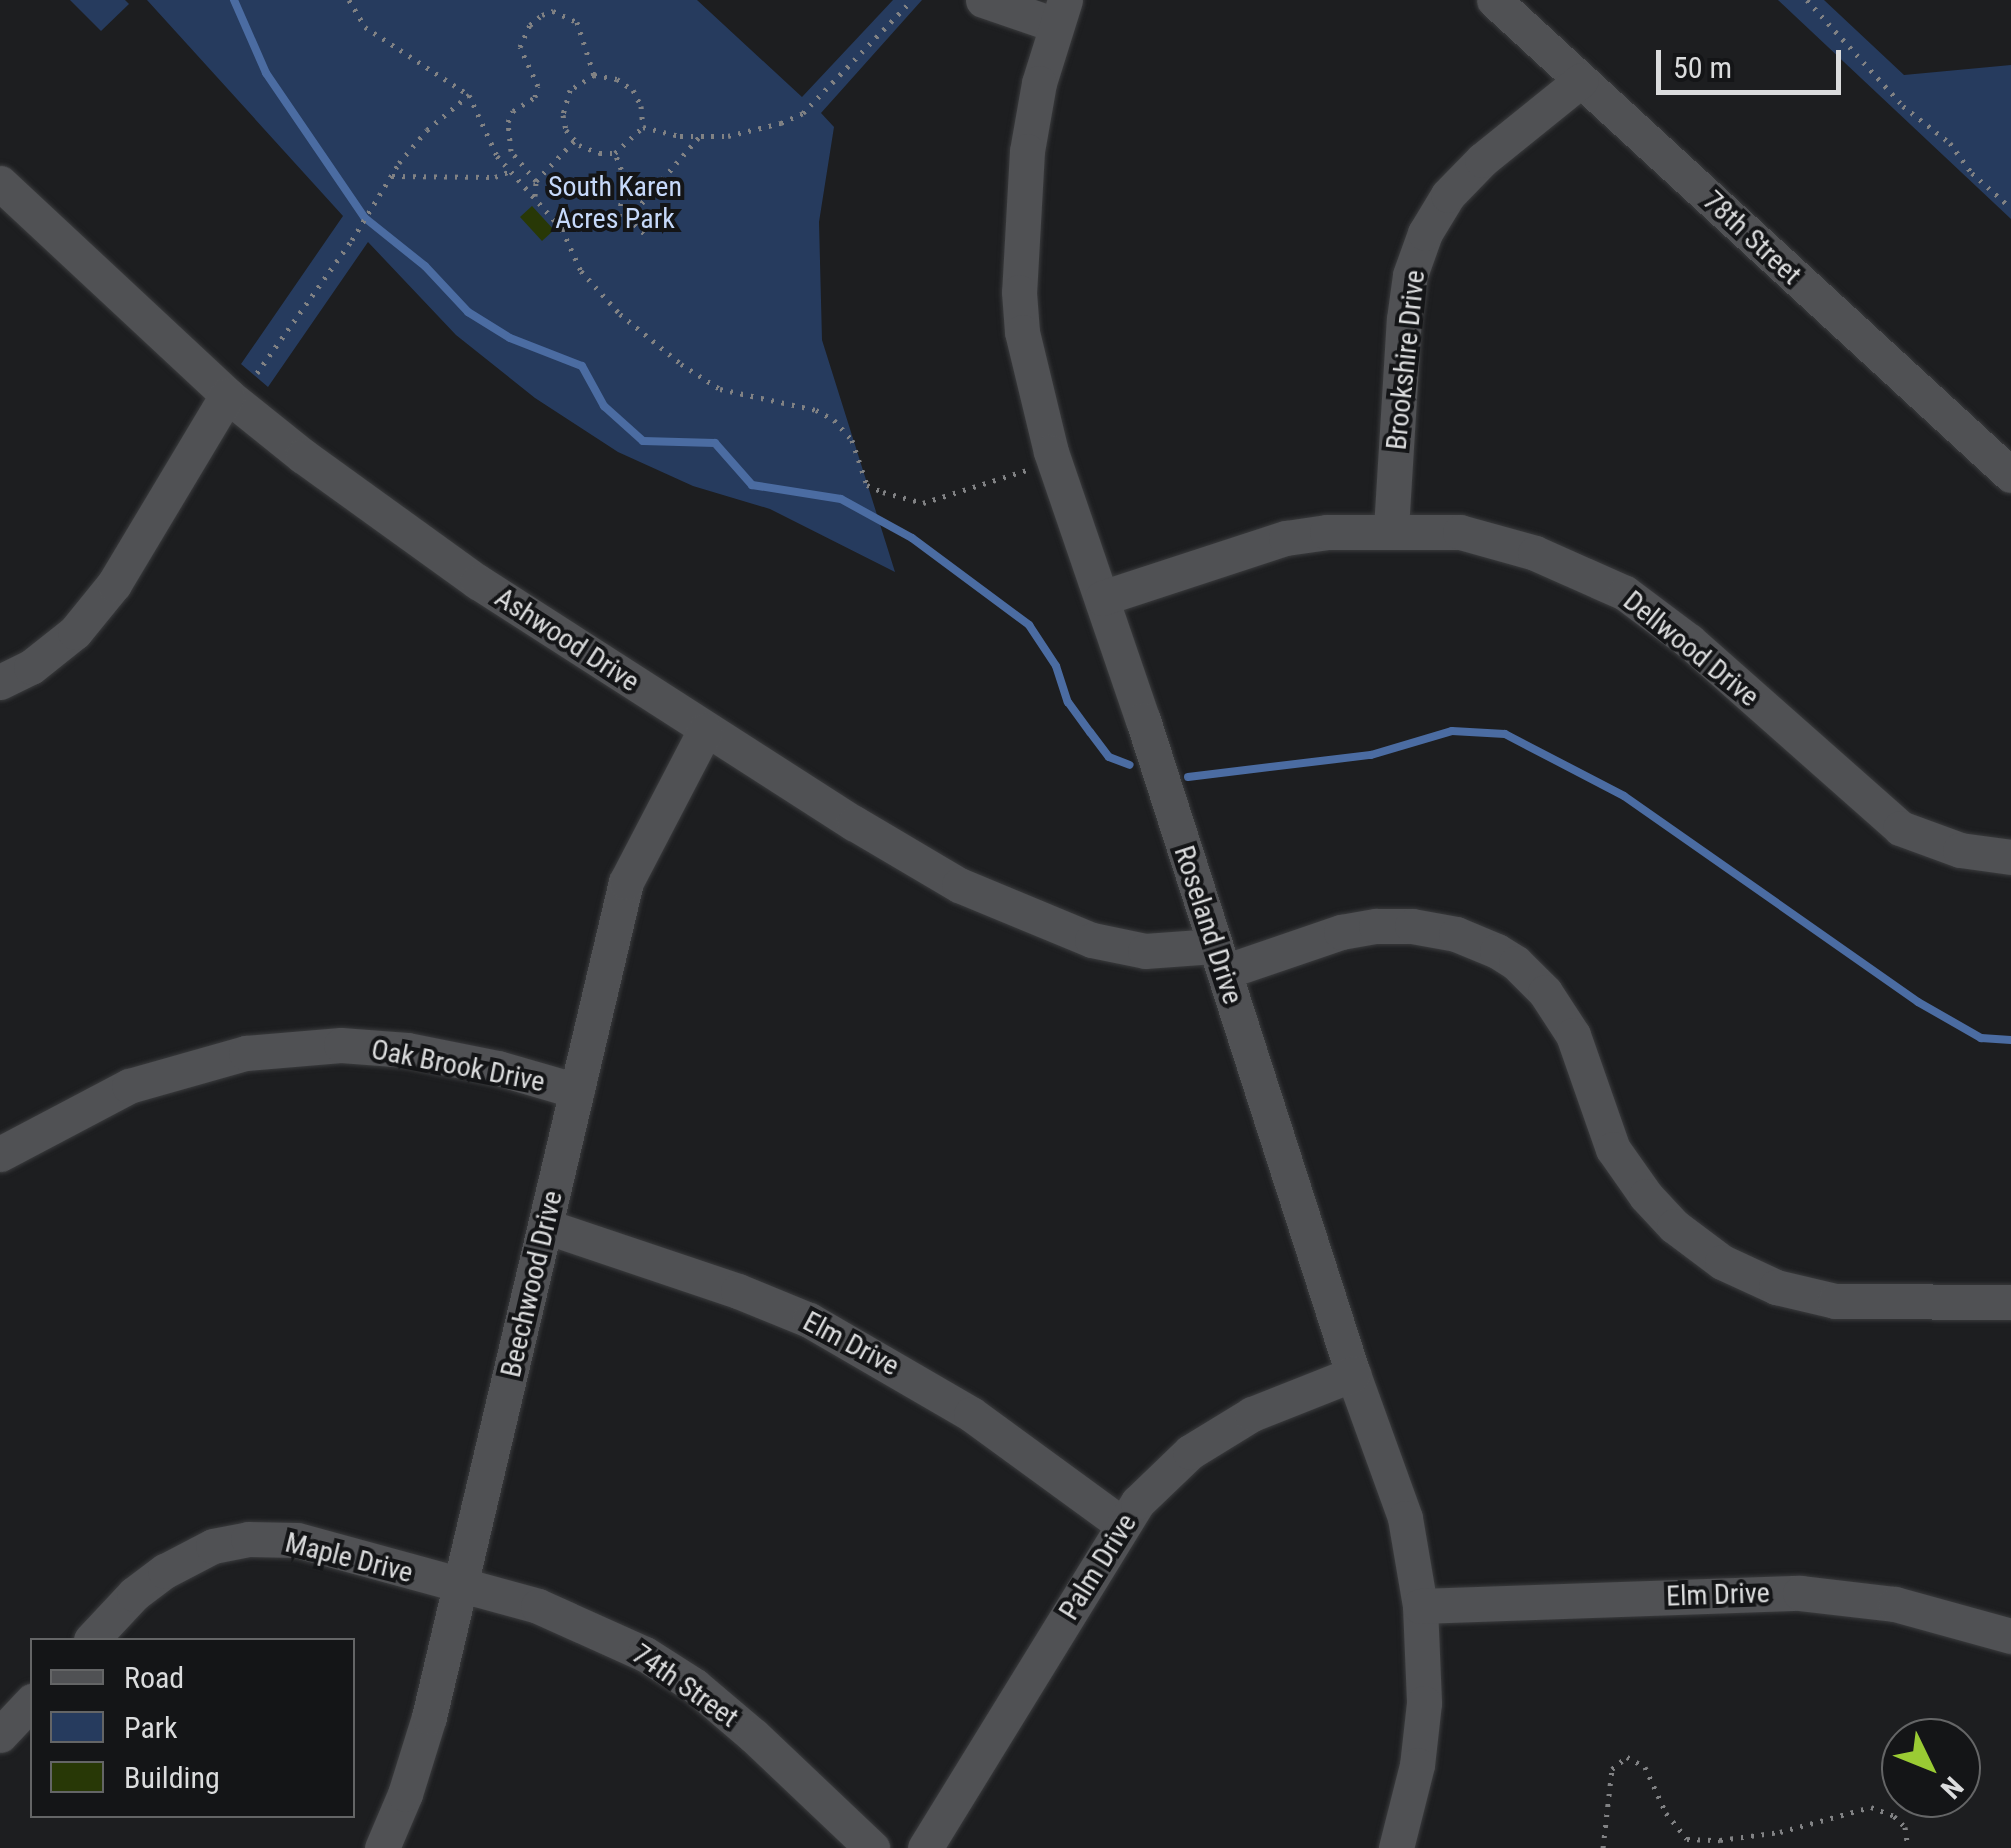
<!DOCTYPE html>
<html>
<head>
<meta charset="utf-8">
<style>
  body { margin:0 }
  #map { position:relative; width:2011px; height:1848px; overflow:hidden; background:#1d1e20; font-family:"Roboto Condensed",sans-serif }
  div>[style] { position:absolute }
  .green>* { inset:0; background:#263b5e }
  .stream>* { height:8px; margin:-4px; padding:0 4px; transform-origin:4px; border-radius:4px; background:#4b6ca2 }
  .building>* { inset:0; background:#283806 }
  .path>* { height:5px; margin-top:-2.5px; transform-origin:0; background:repeating-linear-gradient(90deg,#818284 0 2.5px,transparent 0 10.5px) }
  .roads { filter:drop-shadow(0 0 2px #3a3b3d) drop-shadow(0 0 2px #3a3b3d) }
  .minor>* { height:35px; margin:-17.5px; padding:0 17.5px; transform-origin:17.5px; border-radius:17.5px; background:#505154 }
  span { translate:-50% -50%; white-space:nowrap; text-align:center; line-height:1.15; -webkit-text-stroke:8px #141517; paint-order:stroke }
  .park-label { font-size:28px; color:#c6d9fa }
  .street-label { font-size:28px; color:#dbdcdd }
  .legend { position:absolute; left:30px; top:1638px; width:325px; height:180px; box-sizing:border-box; background:#141517; border:2px solid #646566; margin:0; padding:12px 18px; list-style:none; font-size:30px; color:#dbdcdd }
  .legend li { display:flex; align-items:center; gap:20px; height:50px }
  .legend b { width:50px; border:2px solid #646566 }
  .north { position:absolute; left:1881px; top:1718px; width:100px; height:100px; box-sizing:border-box; background:#141517; border:2px solid #646566; border-radius:50%; rotate:133deg; font-size:28px; font-weight:700; line-height:40px; text-align:center; color:#dbdcdd }
  .north::after { content:''; display:block; margin:auto; width:35px; height:45px; background:#9acb34; clip-path:polygon(50% 0,100% 100%,50% 72%,0 100%) }
  .scale { position:absolute; left:1656px; top:50px; width:185px; height:45px; box-sizing:border-box; border:5px solid #dbdcdd; border-top:0; padding-left:12px; font-size:30px; line-height:35px; white-space:nowrap; color:#dbdcdd; -webkit-text-stroke:8px #141517; paint-order:stroke }
</style>
</head>
<body>
<div id="map">
  <div class="green">
    <i style="clip-path:polygon(70px 0,125px 0,129px 4px,101px 31px)"></i>
    <i style="clip-path:polygon(147px 0,697px 0,802px 97px,893px 0,922px 0,821px 113px,834px 127px,819px 222px,822px 340px,895px 572px,770px 509px,693px 486px,618px 452px,535px 398px,456px 335px,368px 242px,268px 387px,241px 364px,343px 216px)"></i>
    <i style="clip-path:polygon(1778px 0,1824px 0,1904px 75px,2011px 65px,2011px 219px)"></i>
  </div>
  <div class="stream">
    <i style="left:234px;top:0;width:80px;rotate:66.3deg"></i>
    <i style="left:266px;top:73px;width:176px;rotate:55.7deg"></i>
    <i style="left:365px;top:218px;width:77px;rotate:38.7deg"></i>
    <i style="left:425px;top:266px;width:63px;rotate:46.9deg"></i>
    <i style="left:468px;top:312px;width:49px;rotate:31.8deg"></i>
    <i style="left:510px;top:338px;width:77px;rotate:21.3deg"></i>
    <i style="left:582px;top:366px;width:46px;rotate:61.2deg"></i>
    <i style="left:604px;top:406px;width:52px;rotate:41.9deg"></i>
    <i style="left:643px;top:441px;width:72px;rotate:1.6deg"></i>
    <i style="left:715px;top:443px;width:56px;rotate:48.6deg"></i>
    <i style="left:752px;top:485px;width:90px;rotate:8.9deg"></i>
    <i style="left:841px;top:499px;width:81px;rotate:28.8deg"></i>
    <i style="left:912px;top:538px;width:146px;rotate:36.6deg"></i>
    <i style="left:1029px;top:625px;width:49px;rotate:56.6deg"></i>
    <i style="left:1056px;top:666px;width:38px;rotate:72deg"></i>
    <i style="left:1068px;top:702px;width:37px;rotate:54deg"></i>
    <i style="left:1090px;top:732px;width:31px;rotate:53deg"></i>
    <i style="left:1109px;top:757px;width:22px;rotate:21deg"></i>
    <i style="left:1188px;top:777px;width:184px;rotate:-6.9deg"></i>
    <i style="left:1371px;top:755px;width:84px;rotate:-16.5deg"></i>
    <i style="left:1452px;top:731px;width:53px;rotate:3.2deg"></i>
    <i style="left:1505px;top:734px;width:134px;rotate:27.5deg"></i>
    <i style="left:1624px;top:796px;width:359px;rotate:35deg"></i>
    <i style="left:1918px;top:1002px;width:73px;rotate:29.7deg"></i>
    <i style="left:1981px;top:1038px;width:30px;rotate:4deg"></i>
  </div>
  <div class="building">
    <i style="clip-path:polygon(532px 206px,554px 230px,542px 241px,520px 217px)"></i>
  </div>
  <div class="path">
    <i style="left:349px;top:0;width:31px;rotate:59deg"></i>
    <i style="left:365px;top:27px;width:124px;rotate:33.2deg"></i>
    <i style="left:469px;top:95px;width:67px;rotate:65.3deg"></i>
    <i style="left:497px;top:156px;width:98px;rotate:48.3deg"></i>
    <i style="left:562px;top:229px;width:46px;rotate:65.7deg"></i>
    <i style="left:581px;top:271px;width:58px;rotate:47.8deg"></i>
    <i style="left:620px;top:314px;width:79px;rotate:39.3deg"></i>
    <i style="left:681px;top:364px;width:46px;rotate:32.7deg"></i>
    <i style="left:720px;top:389px;width:98px;rotate:12.3deg"></i>
    <i style="left:816px;top:410px;width:21px;rotate:29deg"></i>
    <i style="left:834px;top:420px;width:27px;rotate:48deg"></i>
    <i style="left:852px;top:440px;width:47px;rotate:71.6deg"></i>
    <i style="left:867px;top:485px;width:17px;rotate:24deg"></i>
    <i style="left:883px;top:492px;width:41px;rotate:15.4deg"></i>
    <i style="left:923px;top:503px;width:109px;rotate:-17.6deg"></i>
    <i style="left:1807px;top:0;width:143px;rotate:47.8deg"></i>
    <i style="left:1903px;top:106px;width:60px;rotate:38.2deg"></i>
    <i style="left:1950px;top:143px;width:37px;rotate:54deg"></i>
    <i style="left:1972px;top:173px;width:52px;rotate:41.9deg"></i>
    <i style="left:594px;top:75px;width:23px;rotate:10deg"></i>
    <i style="left:617px;top:79px;width:19px;rotate:35deg"></i>
    <i style="left:633px;top:90px;width:18px;rotate:63deg"></i>
    <i style="left:641px;top:106px;width:21px;rotate:85deg"></i>
    <i style="left:392px;top:176px;width:103px;rotate:0.6deg"></i>
    <i style="left:495px;top:177px;width:14px;rotate:-21deg"></i>
    <i style="left:536px;top:181px;width:39px;rotate:-130deg"></i>
    <i style="left:511px;top:151px;width:29px;rotate:-96deg"></i>
    <i style="left:508px;top:122px;width:12px;rotate:-66deg"></i>
    <i style="left:513px;top:111px;width:26px;rotate:-32deg"></i>
    <i style="left:535px;top:97px;width:11px;rotate:-75deg"></i>
    <i style="left:538px;top:86px;width:43px;rotate:-114.8deg"></i>
    <i style="left:520px;top:47px;width:24px;rotate:-66deg"></i>
    <i style="left:530px;top:25px;width:16px;rotate:-40deg"></i>
    <i style="left:542px;top:15px;width:12px;rotate:-20deg"></i>
    <i style="left:553px;top:11px;width:26px;rotate:25deg"></i>
    <i style="left:577px;top:22px;width:56px;rotate:72.2deg"></i>
    <i style="left:594px;top:75px;width:28px;rotate:148deg"></i>
    <i style="left:570px;top:90px;width:26px;rotate:106deg"></i>
    <i style="left:563px;top:115px;width:15px;rotate:79deg"></i>
    <i style="left:566px;top:130px;width:20px;rotate:49deg"></i>
    <i style="left:579px;top:145px;width:22px;rotate:22deg"></i>
    <i style="left:599px;top:153px;width:16px"></i>
    <i style="left:615px;top:153px;width:38px;rotate:-43deg"></i>
    <i style="left:643px;top:127px;width:38px;rotate:14deg"></i>
    <i style="left:680px;top:136px;width:48px"></i>
    <i style="left:728px;top:136px;width:55px;rotate:-13.8deg"></i>
    <i style="left:781px;top:123px;width:24px;rotate:-24deg"></i>
    <i style="left:803px;top:113px;width:157px;rotate:-46deg"></i>
    <i style="left:535px;top:196px;width:15px;rotate:-86deg"></i>
    <i style="left:536px;top:181px;width:57px;rotate:-46.4deg"></i>
    <i style="left:562px;top:229px;width:24px;rotate:-5deg"></i>
    <i style="left:586px;top:227px;width:35px;rotate:-18deg"></i>
    <i style="left:619px;top:216px;width:37px;rotate:-81deg"></i>
    <i style="left:625px;top:179px;width:28px;rotate:-111deg"></i>
    <i style="left:644px;top:233px;width:21px;rotate:-139deg"></i>
    <i style="left:628px;top:219px;width:110px;rotate:-49.1deg"></i>
    <i style="left:257px;top:373px;width:163px;rotate:-54.5deg"></i>
    <i style="left:352px;top:240px;width:90px;rotate:-58.6deg"></i>
    <i style="left:399px;top:163px;width:43px;rotate:-49.7deg"></i>
    <i style="left:427px;top:130px;width:55px;rotate:-39.8deg"></i>
    <i style="left:1603px;top:1848px;width:80px;rotate:-83.5deg"></i>
    <i style="left:1612px;top:1769px;width:19px;rotate:-39deg"></i>
    <i style="left:1627px;top:1757px;width:21px;rotate:29deg"></i>
    <i style="left:1645px;top:1767px;width:51px;rotate:65.5deg"></i>
    <i style="left:1666px;top:1813px;width:33px;rotate:51deg"></i>
    <i style="left:1687px;top:1839px;width:33px;rotate:2deg"></i>
    <i style="left:1720px;top:1840px;width:61px;rotate:-7.6deg"></i>
    <i style="left:1780px;top:1832px;width:94px;rotate:-15.4deg"></i>
    <i style="left:1871px;top:1807px;width:25px;rotate:21deg"></i>
    <i style="left:1894px;top:1816px;width:16px;rotate:45deg"></i>
    <i style="left:1905px;top:1827px;width:21px;rotate:82deg"></i>
  </div>
  <div class="roads">
    <div class="minor">
      <i style="left:983px;top:0;width:77px;rotate:18.9deg"></i>
      <i style="left:1065px;top:0;width:87px;rotate:107.4deg"></i>
      <i style="left:1039px;top:83px;width:69px;rotate:100deg"></i>
      <i style="left:1027px;top:151px;width:141px;rotate:93.2deg"></i>
      <i style="left:1019px;top:292px;width:40px;rotate:85.7deg"></i>
      <i style="left:1022px;top:332px;width:123px;rotate:76.4deg"></i>
      <i style="left:1051px;top:452px;width:283px;rotate:71.1deg"></i>
      <i style="left:1143px;top:720px;width:687px;rotate:72.2deg"></i>
      <i style="left:1353px;top:1374px;width:153px;rotate:70.1deg"></i>
      <i style="left:1405px;top:1518px;width:89px;rotate:80.3deg"></i>
      <i style="left:1420px;top:1606px;width:97px;rotate:87.6deg"></i>
      <i style="left:1424px;top:1703px;width:62px;rotate:96.4deg"></i>
      <i style="left:1417px;top:1765px;width:86px;rotate:104.2deg"></i>
      <i style="left:1494px;top:0;width:702px;rotate:42.58deg"></i>
      <i style="left:0;top:183px;width:311px;rotate:43deg"></i>
      <i style="left:227px;top:395px;width:97px;rotate:38.8deg"></i>
      <i style="left:303px;top:456px;width:216px;rotate:35.8deg"></i>
      <i style="left:478px;top:582px;width:447px;rotate:32.7deg"></i>
      <i style="left:854px;top:823px;width:122px;rotate:30.6deg"></i>
      <i style="left:959px;top:885px;width:144px;rotate:22.5deg"></i>
      <i style="left:1092px;top:940px;width:54px;rotate:11.7deg"></i>
      <i style="left:1145px;top:951px;width:69px;rotate:-4.1deg"></i>
      <i style="left:1391px;top:529px;width:210px;rotate:-86.5deg"></i>
      <i style="left:1404px;top:319px;width:44px;rotate:-82.2deg"></i>
      <i style="left:1410px;top:275px;width:45px;rotate:-70.3deg"></i>
      <i style="left:1425px;top:233px;width:44px;rotate:-58.8deg"></i>
      <i style="left:1448px;top:195px;width:49px;rotate:-45.8deg"></i>
      <i style="left:1482px;top:160px;width:127px;rotate:-38.9deg"></i>
      <i style="left:1102px;top:598px;width:194px;rotate:-18.1deg"></i>
      <i style="left:1286px;top:538px;width:41px;rotate:-8.3deg"></i>
      <i style="left:1327px;top:532px;width:133px"></i>
      <i style="left:1460px;top:532px;width:78px;rotate:15.6deg"></i>
      <i style="left:1535px;top:553px;width:98px;rotate:24deg"></i>
      <i style="left:1625px;top:593px;width:80px;rotate:36.9deg"></i>
      <i style="left:1689px;top:641px;width:282px;rotate:41.5deg"></i>
      <i style="left:1900px;top:828px;width:64px;rotate:20.1deg"></i>
      <i style="left:1960px;top:850px;width:51px;rotate:7.8deg"></i>
      <i style="left:0;top:682px;width:34px;rotate:-26deg"></i>
      <i style="left:31px;top:667px;width:56px;rotate:-38.5deg"></i>
      <i style="left:75px;top:632px;width:62px;rotate:-50.9deg"></i>
      <i style="left:114px;top:584px;width:220px;rotate:-59.1deg"></i>
      <i style="left:1224px;top:972px;width:124px;rotate:-18.9deg"></i>
      <i style="left:1341px;top:932px;width:36px;rotate:-10deg"></i>
      <i style="left:1376px;top:926px;width:36px"></i>
      <i style="left:1412px;top:926px;width:45px;rotate:10.3deg"></i>
      <i style="left:1456px;top:934px;width:44px;rotate:22.5deg"></i>
      <i style="left:1497px;top:951px;width:22px;rotate:32deg"></i>
      <i style="left:1516px;top:963px;width:41px;rotate:45deg"></i>
      <i style="left:1545px;top:992px;width:51px;rotate:56.9deg"></i>
      <i style="left:1573px;top:1035px;width:121px;rotate:70.7deg"></i>
      <i style="left:1613px;top:1149px;width:57px;rotate:54.9deg"></i>
      <i style="left:1646px;top:1196px;width:41px;rotate:47deg"></i>
      <i style="left:1674px;top:1226px;width:60px;rotate:36.9deg"></i>
      <i style="left:1722px;top:1262px;width:60px;rotate:24.8deg"></i>
      <i style="left:1776px;top:1287px;width:61px;rotate:13.3deg"></i>
      <i style="left:1835px;top:1301px;width:176px;rotate:0.3deg"></i>
      <i style="left:0;top:1154px;width:146px;rotate:-27.8deg"></i>
      <i style="left:129px;top:1086px;width:122px;rotate:-15.8deg"></i>
      <i style="left:246px;top:1053px;width:95px;rotate:-4.8deg"></i>
      <i style="left:341px;top:1045px;width:66px;rotate:4.3deg"></i>
      <i style="left:407px;top:1050px;width:93px;rotate:11.2deg"></i>
      <i style="left:498px;top:1068px;width:82px;rotate:16.2deg"></i>
      <i style="left:545px;top:1226px;width:204px;rotate:18.6deg"></i>
      <i style="left:738px;top:1291px;width:77px;rotate:22.2deg"></i>
      <i style="left:809px;top:1320px;width:187px;rotate:30.1deg"></i>
      <i style="left:971px;top:1414px;width:188px;rotate:36.1deg"></i>
      <i style="left:1420px;top:1606px;width:380px;rotate:-2deg"></i>
      <i style="left:1800px;top:1593px;width:96px;rotate:6.6deg"></i>
      <i style="left:1895px;top:1604px;width:120px;rotate:15.4deg"></i>
      <i style="left:91px;top:1640px;width:63px;rotate:-46.9deg"></i>
      <i style="left:134px;top:1594px;width:39px;rotate:-37deg"></i>
      <i style="left:165px;top:1571px;width:54px;rotate:-27.5deg"></i>
      <i style="left:213px;top:1546px;width:36px;rotate:-11deg"></i>
      <i style="left:248px;top:1539px;width:49px;rotate:1.2deg"></i>
      <i style="left:297px;top:1540px;width:250px;rotate:15.3deg"></i>
      <i style="left:538px;top:1606px;width:117px;rotate:24.2deg"></i>
      <i style="left:645px;top:1654px;width:59px;rotate:32.6deg"></i>
      <i style="left:695px;top:1686px;width:77px;rotate:40.3deg"></i>
      <i style="left:754px;top:1736px;width:163px;rotate:43.5deg"></i>
      <i style="left:0;top:1735px;width:47px;rotate:-46.7deg"></i>
      <i style="left:382px;top:1848px;width:59px;rotate:-66.9deg"></i>
      <i style="left:405px;top:1794px;width:81px;rotate:-72.7deg"></i>
      <i style="left:429px;top:1717px;width:858px;rotate:-76.73deg"></i>
      <i style="left:626px;top:882px;width:171px;rotate:-62.5deg"></i>
      <i style="left:925px;top:1848px;width:406px;rotate:-58.4deg"></i>
      <i style="left:1138px;top:1502px;width:72px;rotate:-43.9deg"></i>
      <i style="left:1190px;top:1452px;width:73px;rotate:-31.5deg"></i>
      <i style="left:1252px;top:1414px;width:109px;rotate:-21.6deg"></i>
    </div>
  </div>
  <div class="park-label">
    <span style="left:615px;top:203px">South Karen<br>Acres Park</span>
  </div>
  <div class="street-label">
    <span style="left:1752px;top:238px;rotate:43deg">78th Street</span>
    <span style="left:1406px;top:360px;rotate:-84deg">Brookshire Drive</span>
    <span style="left:567px;top:640px;rotate:33deg">Ashwood Drive</span>
    <span style="left:1691px;top:649px;rotate:39deg">Dellwood Drive</span>
    <span style="left:1208px;top:925px;rotate:72deg">Roseland Drive</span>
    <span style="left:458px;top:1066px;rotate:11deg">Oak Brook Drive</span>
    <span style="left:532px;top:1284px;rotate:-77deg">Beechwood Drive</span>
    <span style="left:851px;top:1344px;rotate:28deg">Elm Drive</span>
    <span style="left:349px;top:1558px;rotate:14deg">Maple Drive</span>
    <span style="left:1098px;top:1567px;rotate:-58deg">Palm Drive</span>
    <span style="left:1718px;top:1595px;rotate:-2deg">Elm Drive</span>
    <span style="left:685px;top:1686px;rotate:35deg">74th Street</span>
  </div>
  <ul class="legend">
  <li><b style="height:12px;background:#505154"></b>Road</li>
  <li><b style="height:28px;background:#263b5e"></b>Park</li>
  <li><b style="height:28px;background:#283806"></b>Building</li>
  </ul>
  <div class="north">N</div>
  <div class="scale">50 m</div>
</div>
</body>
</html>
